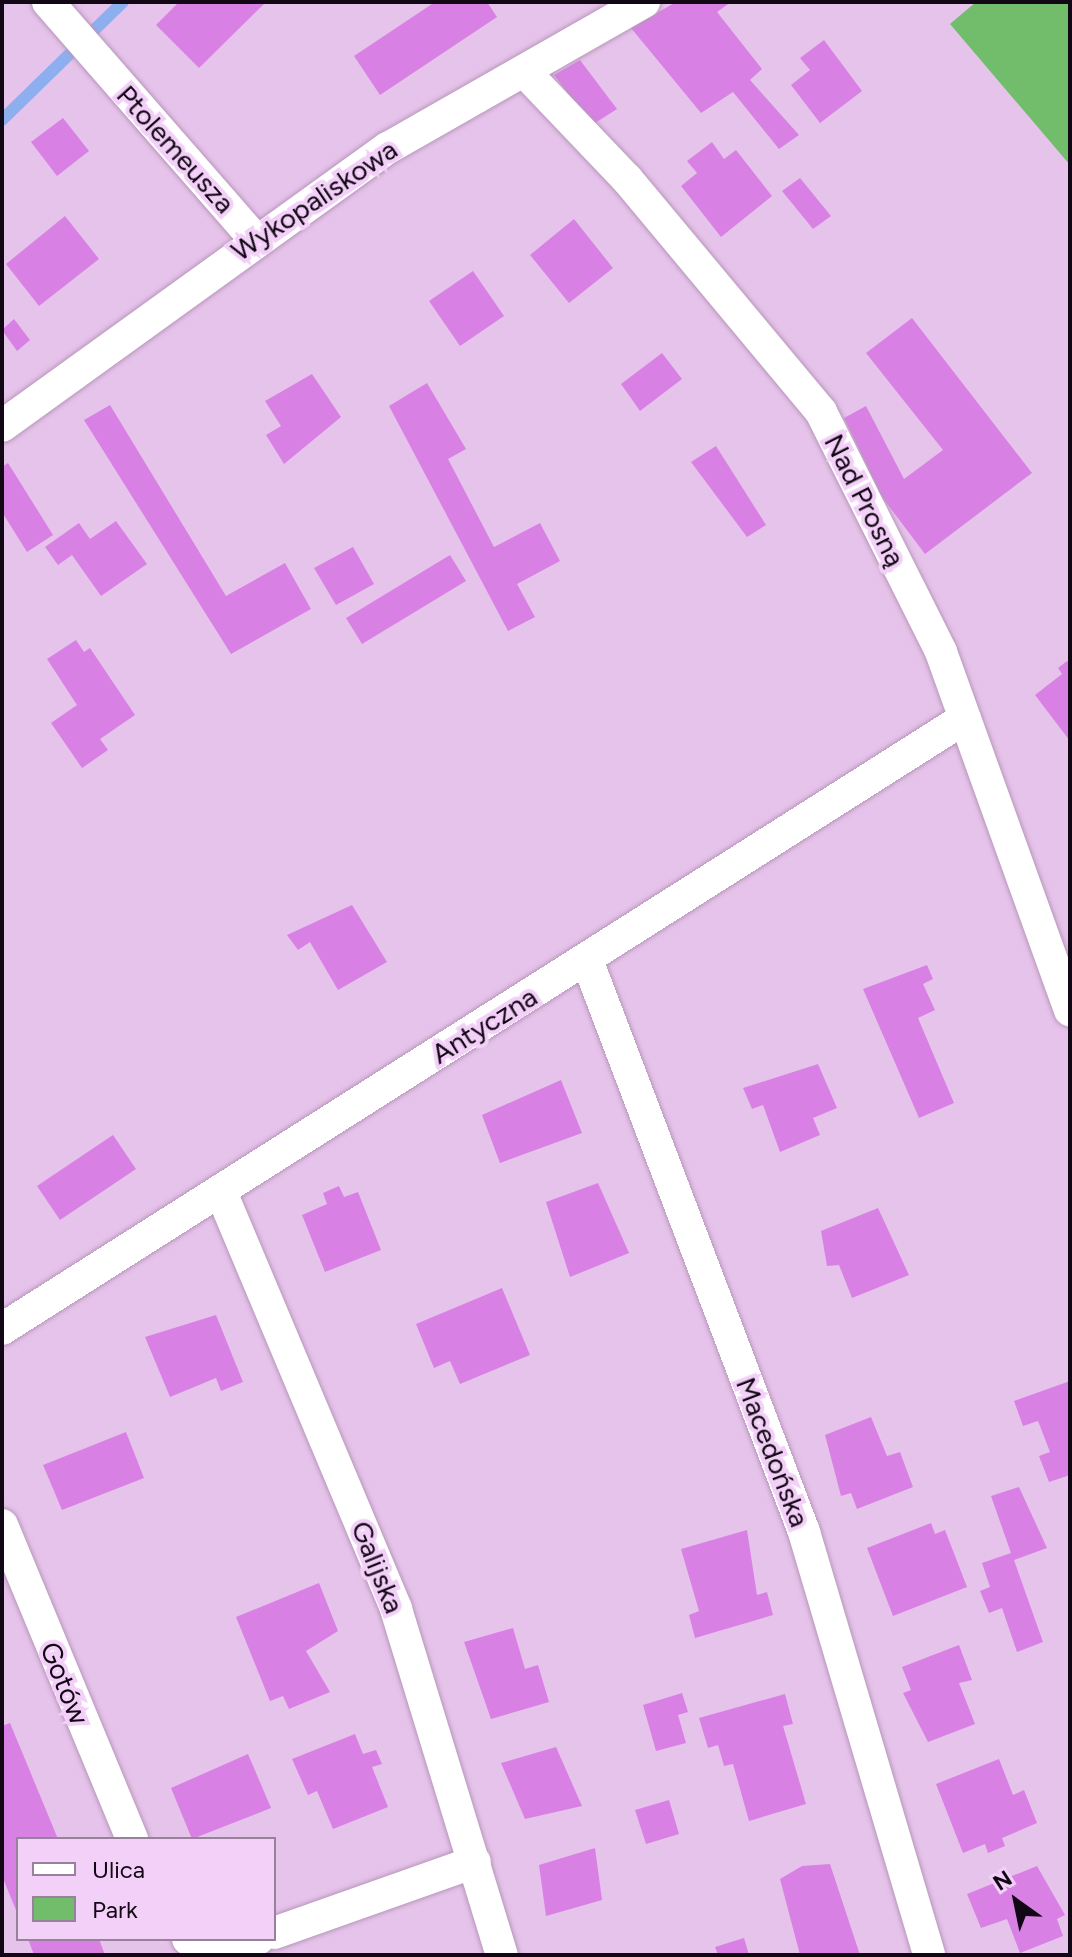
<!DOCTYPE html>
<html>
<head>
<meta charset="utf-8">
<style>
  body { margin:0 }
  #map { position:relative; width:1072px; height:1957px; overflow:hidden; background:#e6c3ea; font-family:Figtree,sans-serif }
  div>[style] { position:absolute }
  .green>* { inset:0; background:#71bd6b }
  .stream>* { height:12px; margin:-6px; padding:0 6px; transform-origin:6px; border-radius:6px; background:#8daff0 }
  .building>* { inset:0; background:#d980e5 }
  .roads { filter:drop-shadow(0 0 2px #b796bb) drop-shadow(0 0 2px #b796bb) }
  .minor>* { height:32px; margin:-16px; padding:0 16px; transform-origin:16px; border-radius:16px; background:#fff }
  span { translate:-50% -50%; white-space:nowrap; text-align:center; line-height:1.15; -webkit-text-stroke:8px #f3d0f8; paint-order:stroke }
  .street-label { font-size:28px; color:#120714 }
  .frame { position:absolute; inset:0; border:4px solid #120714; pointer-events:none }
  .legend { position:absolute; left:16px; top:1837px; width:260px; height:104px; box-sizing:border-box; background:#f3d0f8; border:2px solid #99809d; margin:0; padding:10px 14px; list-style:none; font-size:24px; color:#120714 }
  .legend li { display:flex; align-items:center; gap:16px; height:40px }
  .legend b { width:40px; border:2px solid #99809d }
  .north { position:absolute; left:976px; top:1861px; width:80px; height:80px; -webkit-text-stroke:6px #f3d0f8; paint-order:stroke; rotate:327deg; font-size:22px; font-weight:700; line-height:32px; text-align:center; color:#120714 }
  .north::after { content:''; display:block; margin:auto; width:28px; height:36px; background:#120714; clip-path:polygon(50% 0,100% 100%,50% 72%,0 100%) }
</style>
</head>
<body>
<div id="map">
  <div class="green">
    <i style="clip-path:polygon(976px 2px,1070px 2px,1070px 165px,950px 24px)"></i>
  </div>
  <div class="stream">
    <i style="left:2px;top:120px;width:169px;rotate:-44.3deg"></i>
  </div>
  <div class="building">
    <i style="clip-path:polygon(179px 2px,266px 2px,199px 68px,156px 25px)"></i>
    <i style="clip-path:polygon(435px 2px,487px 2px,497px 17px,380px 95px,354px 56px)"></i>
    <i style="clip-path:polygon(676px 2px,731px 2px,717px 12px,762px 69px,750px 80px,799px 135px,779px 149px,733px 92px,701px 113px,631px 28px)"></i>
    <i style="clip-path:polygon(824px 40px,862px 91px,820px 123px,791px 85px,810px 70px,800px 58px)"></i>
    <i style="clip-path:polygon(580px 60px,617px 109px,592px 125px,554px 75px)"></i>
    <i style="clip-path:polygon(63px 118px,89px 151px,57px 176px,31px 142px)"></i>
    <i style="clip-path:polygon(712px 142px,724px 159px,736px 150px,772px 196px,721px 237px,681px 186px,697px 173px,687px 161px)"></i>
    <i style="clip-path:polygon(800px 178px,831px 216px,813px 229px,782px 191px)"></i>
    <i style="clip-path:polygon(65px 216px,99px 259px,39px 306px,6px 264px)"></i>
    <i style="clip-path:polygon(574px 219px,613px 268px,569px 303px,530px 255px)"></i>
    <i style="clip-path:polygon(473px 271px,504px 316px,460px 346px,429px 301px)"></i>
    <i style="clip-path:polygon(912px 318px,1032px 473px,925px 554px,882px 497px,844px 418px,866px 406px,904px 479px,943px 450px,866px 353px)"></i>
    <i style="clip-path:polygon(14px 319px,30px 340px,17px 351px,2px 330px)"></i>
    <i style="clip-path:polygon(662px 353px,682px 379px,640px 411px,621px 384px)"></i>
    <i style="clip-path:polygon(312px 374px,341px 417px,284px 464px,266px 435px,281px 426px,265px 401px)"></i>
    <i style="clip-path:polygon(427px 383px,466px 449px,448px 459px,494px 547px,540px 523px,560px 561px,517px 584px,535px 617px,508px 631px,389px 406px)"></i>
    <i style="clip-path:polygon(110px 405px,226px 596px,285px 563px,311px 609px,231px 654px,84px 420px)"></i>
    <i style="clip-path:polygon(716px 446px,766px 525px,747px 537px,691px 462px)"></i>
    <i style="clip-path:polygon(8px 463px,53px 535px,27px 552px,2px 512px,2px 467px)"></i>
    <i style="clip-path:polygon(116px 521px,147px 564px,101px 596px,72px 555px,58px 565px,45px 547px,79px 523px,90px 539px)"></i>
    <i style="clip-path:polygon(353px 547px,374px 584px,336px 605px,314px 568px)"></i>
    <i style="clip-path:polygon(450px 555px,466px 581px,362px 644px,346px 618px)"></i>
    <i style="clip-path:polygon(76px 640px,84px 652px,90px 648px,135px 715px,100px 739px,108px 750px,82px 768px,51px 723px,77px 705px,47px 659px)"></i>
    <i style="clip-path:polygon(1067px 661px,1070px 664px,1070px 741px,1035px 695px,1062px 674px,1058px 668px)"></i>
    <i style="clip-path:polygon(352px 905px,387px 962px,338px 990px,310px 942px,298px 950px,287px 935px)"></i>
    <i style="clip-path:polygon(927px 965px,933px 979px,923px 984px,935px 1010px,918px 1018px,954px 1103px,919px 1118px,863px 989px)"></i>
    <i style="clip-path:polygon(818px 1064px,837px 1108px,813px 1118px,820px 1135px,780px 1152px,763px 1105px,752px 1109px,743px 1088px)"></i>
    <i style="clip-path:polygon(561px 1080px,582px 1133px,500px 1163px,482px 1115px)"></i>
    <i style="clip-path:polygon(113px 1135px,136px 1169px,60px 1220px,37px 1186px)"></i>
    <i style="clip-path:polygon(598px 1183px,629px 1253px,570px 1277px,546px 1202px)"></i>
    <i style="clip-path:polygon(339px 1186px,344px 1197px,358px 1192px,381px 1250px,325px 1272px,302px 1215px,327px 1204px,323px 1193px)"></i>
    <i style="clip-path:polygon(878px 1208px,909px 1275px,852px 1298px,839px 1265px,827px 1266px,821px 1231px)"></i>
    <i style="clip-path:polygon(502px 1288px,530px 1355px,460px 1384px,450px 1361px,434px 1368px,416px 1324px)"></i>
    <i style="clip-path:polygon(216px 1315px,243px 1382px,221px 1391px,216px 1378px,170px 1397px,145px 1337px)"></i>
    <i style="clip-path:polygon(1070px 1381px,1070px 1475px,1049px 1482px,1039px 1456px,1050px 1452px,1038px 1421px,1023px 1426px,1014px 1401px)"></i>
    <i style="clip-path:polygon(871px 1417px,887px 1456px,900px 1452px,913px 1487px,857px 1509px,851px 1493px,841px 1496px,825px 1435px)"></i>
    <i style="clip-path:polygon(126px 1432px,144px 1478px,62px 1510px,43px 1465px)"></i>
    <i style="clip-path:polygon(1019px 1487px,1047px 1548px,1014px 1560px,1043px 1642px,1017px 1652px,1002px 1608px,989px 1613px,980px 1591px,990px 1587px,982px 1563px,1011px 1553px,991px 1496px)"></i>
    <i style="clip-path:polygon(931px 1523px,935px 1534px,945px 1530px,967px 1587px,893px 1616px,867px 1548px)"></i>
    <i style="clip-path:polygon(747px 1530px,757px 1595px,767px 1592px,773px 1615px,695px 1638px,689px 1615px,699px 1611px,681px 1549px)"></i>
    <i style="clip-path:polygon(319px 1583px,338px 1631px,306px 1651px,330px 1692px,289px 1709px,283px 1696px,270px 1701px,236px 1617px)"></i>
    <i style="clip-path:polygon(513px 1628px,525px 1669px,538px 1665px,549px 1702px,491px 1719px,464px 1642px)"></i>
    <i style="clip-path:polygon(959px 1645px,972px 1680px,959px 1683px,975px 1724px,928px 1742px,903px 1693px,911px 1690px,902px 1667px)"></i>
    <i style="clip-path:polygon(682px 1693px,688px 1712px,678px 1715px,686px 1743px,656px 1751px,643px 1705px)"></i>
    <i style="clip-path:polygon(785px 1694px,793px 1724px,783px 1726px,806px 1804px,749px 1821px,733px 1764px,724px 1766px,718px 1745px,708px 1748px,699px 1718px)"></i>
    <i style="clip-path:polygon(10px 1723px,58px 1839px,18px 1839px,18px 1915px,2px 1876px,2px 1726px)"></i>
    <i style="clip-path:polygon(355px 1734px,363px 1754px,376px 1750px,382px 1764px,372px 1767px,388px 1807px,333px 1829px,317px 1791px,308px 1795px,292px 1759px)"></i>
    <i style="clip-path:polygon(556px 1747px,582px 1806px,525px 1819px,501px 1763px)"></i>
    <i style="clip-path:polygon(248px 1754px,271px 1808px,192px 1839px,171px 1788px)"></i>
    <i style="clip-path:polygon(999px 1759px,1013px 1795px,1024px 1790px,1037px 1823px,1002px 1838px,1005px 1846px,988px 1853px,985px 1844px,963px 1853px,936px 1784px)"></i>
    <i style="clip-path:polygon(669px 1800px,679px 1834px,646px 1844px,635px 1810px)"></i>
    <i style="clip-path:polygon(595px 1848px,602px 1900px,546px 1916px,539px 1865px)"></i>
    <i style="clip-path:polygon(830px 1864px,860px 1955px,800px 1955px,780px 1879px,802px 1866px)"></i>
    <i style="clip-path:polygon(1037px 1866px,1065px 1915px,1057px 1919px,1063px 1936px,1020px 1953px,1007px 1919px,981px 1928px,967px 1894px)"></i>
    <i style="clip-path:polygon(744px 1938px,749px 1955px,718px 1955px,715px 1947px)"></i>
    <i style="clip-path:polygon(28px 1939px,99px 1939px,105px 1955px,34px 1955px)"></i>
  </div>
  <div class="roads">
    <div class="minor">
      <i style="left:48px;top:2px;width:313px;rotate:48.9deg"></i>
      <i style="left:524px;top:71px;width:149px;rotate:46.4deg"></i>
      <i style="left:627px;top:179px;width:303px;rotate:50.2deg"></i>
      <i style="left:821px;top:412px;width:268px;rotate:63.4deg"></i>
      <i style="left:941px;top:652px;width:381px;rotate:70.2deg"></i>
      <i style="left:2px;top:426px;width:476px;rotate:-35.8deg"></i>
      <i style="left:388px;top:148px;width:295px;rotate:-29.7deg"></i>
      <i style="left:587px;top:960px;width:612px;rotate:69.22deg"></i>
      <i style="left:804px;top:1532px;width:441px;rotate:73.5deg"></i>
      <i style="left:221px;top:1192px;width:452px;rotate:67.2deg"></i>
      <i style="left:396px;top:1609px;width:362px;rotate:73deg"></i>
      <i style="left:2px;top:1329px;width:1140px;rotate:-32.39deg"></i>
      <i style="left:2px;top:1525px;width:340px;rotate:67.5deg"></i>
      <i style="left:274px;top:1933px;width:213px;rotate:-19.5deg"></i>
      <i style="left:188px;top:1939px;width:26px;rotate:18deg"></i>
      <i style="left:213px;top:1947px;width:46px;rotate:-10.1deg"></i>
    </div>
  </div>
  <div class="street-label">
    <span style="left:176px;top:149px;rotate:48deg">Ptolemeusza</span>
    <span style="left:314px;top:200px;rotate:-34deg">Wykopaliskowa</span>
    <span style="left:865px;top:500px;rotate:63deg">Nad Prosną</span>
    <span style="left:484px;top:1025px;rotate:-32deg">Antyczna</span>
    <span style="left:773px;top:1452px;rotate:69deg">Macedońska</span>
    <span style="left:378px;top:1567px;rotate:68deg">Galijska</span>
    <span style="left:65px;top:1683px;rotate:68deg">Gotów</span>
  </div>
  <div class="frame"></div>
  <ul class="legend">
  <li><b style="height:10px;background:#fff"></b>Ulica</li>
  <li><b style="height:22px;background:#71bd6b"></b>Park</li>
  </ul>
  <div class="north">N</div>
</div>
</body>
</html>
